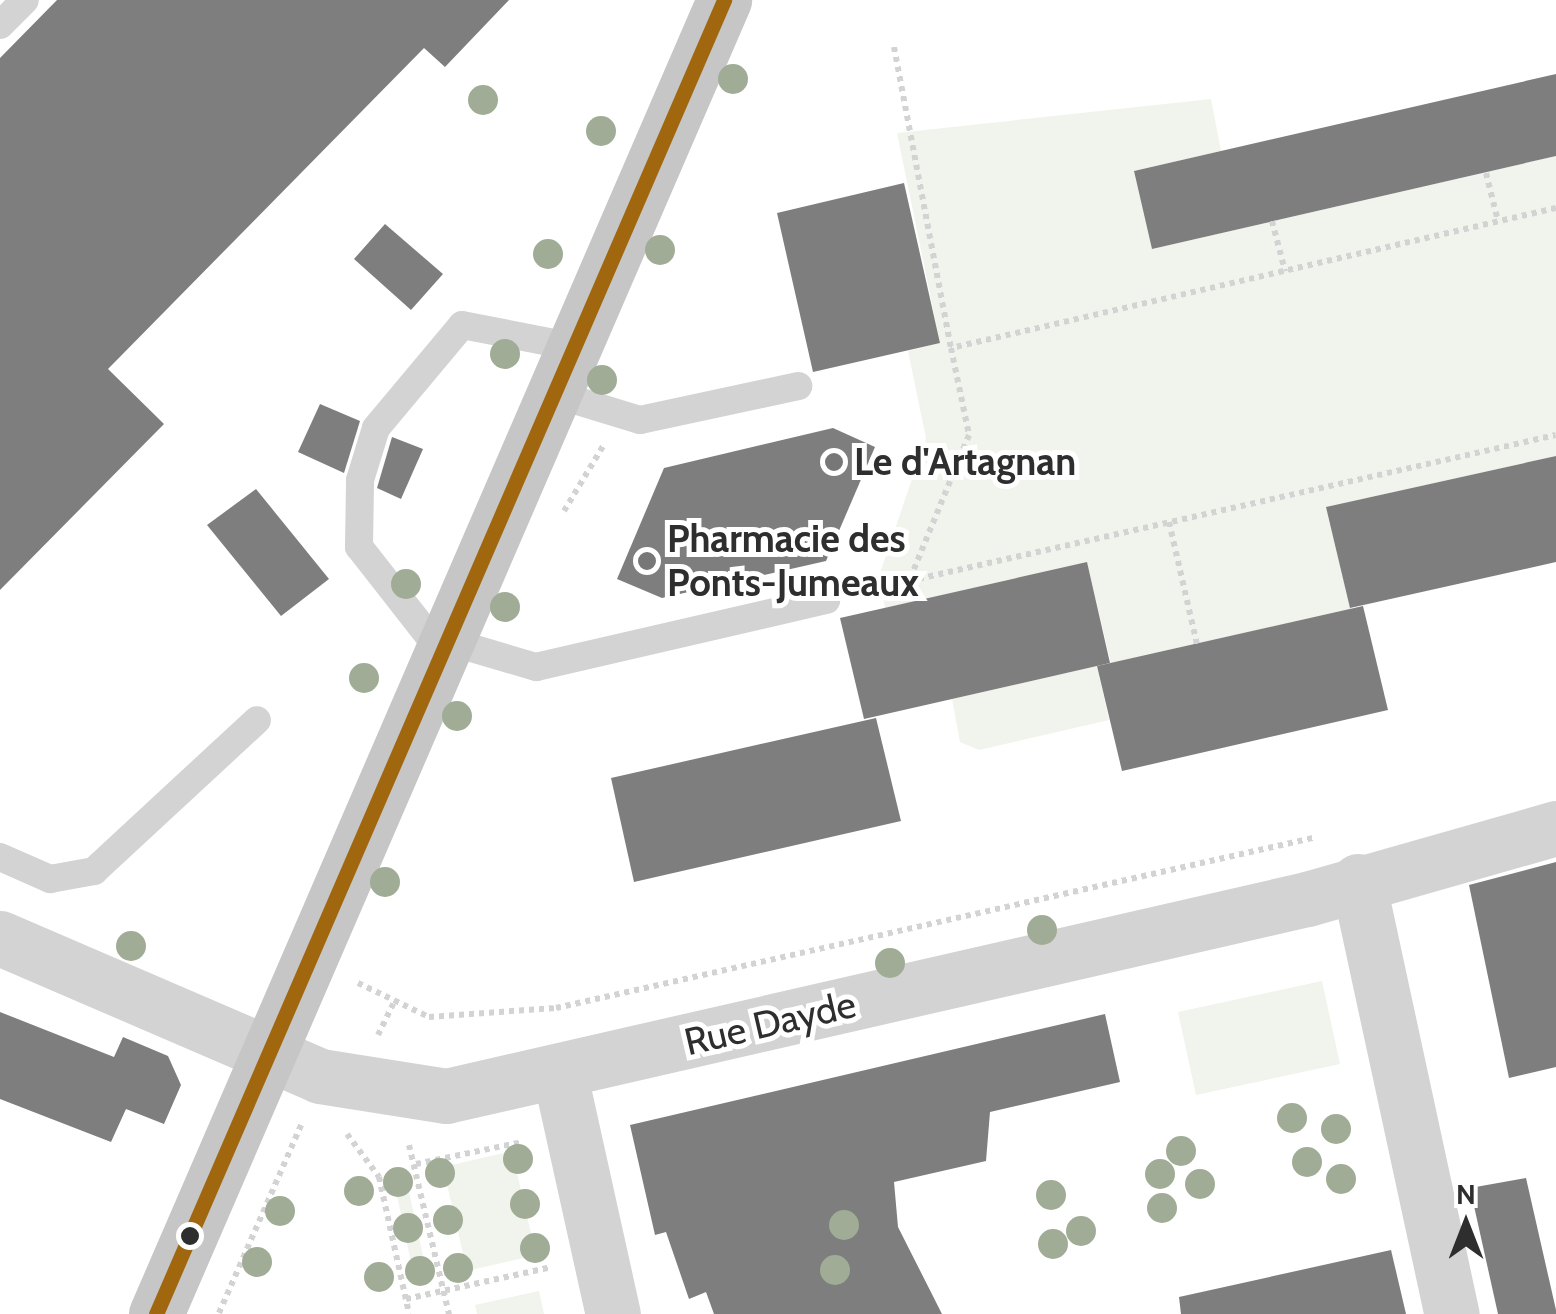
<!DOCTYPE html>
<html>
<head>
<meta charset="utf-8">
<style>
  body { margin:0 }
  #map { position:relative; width:1556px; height:1314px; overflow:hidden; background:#fff; font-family:Cabin,sans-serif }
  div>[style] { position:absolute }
  .green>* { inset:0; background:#f1f4ec }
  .building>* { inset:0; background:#7e7e7e }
  .path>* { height:6px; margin-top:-3px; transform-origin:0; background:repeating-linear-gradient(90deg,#d3d3d3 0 5px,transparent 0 10px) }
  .lane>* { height:28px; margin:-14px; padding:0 14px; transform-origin:14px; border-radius:14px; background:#d3d3d3 }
  .street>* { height:55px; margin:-27.5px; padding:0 27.5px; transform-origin:27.5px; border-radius:27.5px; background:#d3d3d3 }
  .primary>* { height:55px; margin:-27.5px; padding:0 27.5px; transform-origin:27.5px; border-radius:27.5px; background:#c6c6c6 }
  .bus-1>* { height:15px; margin:-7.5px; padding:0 7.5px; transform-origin:7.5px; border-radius:7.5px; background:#a0670f }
  .trees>* { width:30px; height:30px; margin:-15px; border-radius:50%; background:#a0ac95 }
  .dots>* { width:28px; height:28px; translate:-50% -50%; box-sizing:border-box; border:5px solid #fff; border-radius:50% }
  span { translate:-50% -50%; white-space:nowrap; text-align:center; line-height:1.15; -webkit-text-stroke:10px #fff; paint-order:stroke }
  .poi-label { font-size:38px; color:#2e2e2e; font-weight:700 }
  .left { translate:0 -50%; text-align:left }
  .street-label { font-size:38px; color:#2e2e2e }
  .north { position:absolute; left:1416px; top:1174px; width:100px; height:100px; -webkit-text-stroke:8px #fff; paint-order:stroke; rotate:0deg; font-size:28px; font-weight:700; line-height:40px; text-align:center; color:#2e2e2e }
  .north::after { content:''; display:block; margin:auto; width:35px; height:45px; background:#2e2e2e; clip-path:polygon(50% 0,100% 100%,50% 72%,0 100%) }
</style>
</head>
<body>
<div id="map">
  <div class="green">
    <i style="clip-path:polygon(1211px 99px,1221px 151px,1134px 171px,1152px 249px,1556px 156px,1556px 456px,1327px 507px,1351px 609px,1111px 663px,1087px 563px,885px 608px,879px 576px,926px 438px,908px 351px,940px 343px,897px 133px)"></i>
    <i style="clip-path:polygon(1097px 666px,1109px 720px,979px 750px,960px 742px,952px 699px)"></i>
    <i style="clip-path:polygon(1322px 981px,1340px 1064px,1196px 1095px,1178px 1012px)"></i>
    <i style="clip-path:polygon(512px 1151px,536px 1255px,467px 1271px,443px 1167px)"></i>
    <i style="clip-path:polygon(405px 1174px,428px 1278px,415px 1281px,393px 1177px)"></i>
    <i style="clip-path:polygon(539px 1291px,544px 1314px,477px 1314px,475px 1305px)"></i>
  </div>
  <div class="building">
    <i style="clip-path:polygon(57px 0,509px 0,445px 67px,424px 48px,108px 369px,164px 424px,0 590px,0 58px)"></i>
    <i style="clip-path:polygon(1556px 74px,1556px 156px,1152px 249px,1134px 171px)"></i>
    <i style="clip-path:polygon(904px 183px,940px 343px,813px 372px,777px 213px)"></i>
    <i style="clip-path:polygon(385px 224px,443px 274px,411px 310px,354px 259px)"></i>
    <i style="clip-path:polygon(320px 404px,360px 421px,344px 473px,298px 452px)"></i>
    <i style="clip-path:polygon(833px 428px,875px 447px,826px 561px,662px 598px,617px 579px,664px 468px)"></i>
    <i style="clip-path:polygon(392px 437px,423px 449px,401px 499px,377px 488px)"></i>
    <i style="clip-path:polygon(1556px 456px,1556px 562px,1350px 608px,1326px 507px)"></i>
    <i style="clip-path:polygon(256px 489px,329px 579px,281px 616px,207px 525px)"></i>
    <i style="clip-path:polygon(1087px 562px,1110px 663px,864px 719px,840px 618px)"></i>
    <i style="clip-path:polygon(1363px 606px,1388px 710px,1122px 771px,1097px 666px)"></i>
    <i style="clip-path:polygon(876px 718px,901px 821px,634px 882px,611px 778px)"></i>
    <i style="clip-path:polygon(1556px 862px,1556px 1067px,1509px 1078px,1469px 885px)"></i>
    <i style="clip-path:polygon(0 1012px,114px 1057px,123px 1037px,168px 1056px,181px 1085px,164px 1124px,126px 1109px,111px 1142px,0 1099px)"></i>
    <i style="clip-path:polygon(1105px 1014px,1120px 1082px,990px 1112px,986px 1161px,894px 1182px,898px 1227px,942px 1314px,714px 1314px,706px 1292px,689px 1299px,666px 1232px,655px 1235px,630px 1125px)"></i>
    <i style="clip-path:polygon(1526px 1178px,1556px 1310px,1556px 1314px,1498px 1314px,1470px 1188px)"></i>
    <i style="clip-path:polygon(1391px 1250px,1406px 1314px,1181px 1314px,1179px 1297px)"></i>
  </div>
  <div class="path">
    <i style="left:894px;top:47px;width:306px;rotate:79.3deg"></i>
    <i style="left:1486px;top:173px;width:49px;rotate:76deg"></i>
    <i style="left:1556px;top:208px;width:621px;rotate:166.97deg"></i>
    <i style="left:951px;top:348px;width:89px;rotate:78.3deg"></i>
    <i style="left:969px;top:435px;width:158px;rotate:112.3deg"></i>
    <i style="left:909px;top:581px;width:663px;rotate:-12.72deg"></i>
    <i style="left:1272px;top:221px;width:52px;rotate:75.4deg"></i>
    <i style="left:564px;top:511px;width:76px;rotate:-59deg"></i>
    <i style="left:1169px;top:522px;width:125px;rotate:77.1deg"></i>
    <i style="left:358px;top:983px;width:79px;rotate:25.6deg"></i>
    <i style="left:429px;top:1017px;width:127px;rotate:-4.1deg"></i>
    <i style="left:556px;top:1008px;width:776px;rotate:-12.66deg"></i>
    <i style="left:378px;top:1035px;width:39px;rotate:-64deg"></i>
    <i style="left:347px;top:1134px;width:54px;rotate:53.3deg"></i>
    <i style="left:379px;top:1177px;width:140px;rotate:77.6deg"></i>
    <i style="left:409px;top:1145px;width:174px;rotate:76.7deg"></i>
    <i style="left:416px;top:1164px;width:108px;rotate:-11.7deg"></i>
    <i style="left:406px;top:1299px;width:148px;rotate:-12.4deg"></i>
    <i style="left:219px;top:1313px;width:207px;rotate:-66.4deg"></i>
  </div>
  <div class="lane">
    <i style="left:0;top:25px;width:35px;rotate:-45deg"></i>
    <i style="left:555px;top:394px;width:89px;rotate:17deg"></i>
    <i style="left:640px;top:420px;width:162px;rotate:-12.1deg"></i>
    <i style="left:448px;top:641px;width:92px;rotate:16.5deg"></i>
    <i style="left:536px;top:667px;width:298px;rotate:-13deg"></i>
    <i style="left:443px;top:654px;width:136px;rotate:-128.1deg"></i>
    <i style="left:359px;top:547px;width:67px;rotate:-89.1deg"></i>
    <i style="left:360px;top:480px;width:54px;rotate:-72.9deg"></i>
    <i style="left:376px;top:428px;width:134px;rotate:-50.1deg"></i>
    <i style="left:462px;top:325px;width:115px;rotate:11deg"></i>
    <i style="left:0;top:857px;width:55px;rotate:23.7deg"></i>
    <i style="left:50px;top:879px;width:45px;rotate:-10.3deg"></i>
    <i style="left:94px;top:871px;width:222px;rotate:-42.8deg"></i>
  </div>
  <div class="street">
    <i style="left:1358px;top:881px;width:443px;rotate:77.8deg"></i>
    <i style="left:0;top:938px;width:348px;rotate:23.3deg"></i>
    <i style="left:320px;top:1076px;width:128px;rotate:9deg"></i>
    <i style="left:446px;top:1096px;width:883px;rotate:-12.89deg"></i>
    <i style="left:1307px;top:899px;width:259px;rotate:-15.9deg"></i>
    <i style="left:559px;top:1071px;width:249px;rotate:77.5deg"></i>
  </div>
  <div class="primary">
    <i style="left:156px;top:1314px;width:1432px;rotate:-66.62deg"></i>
  </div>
  <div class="bus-1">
    <i style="left:156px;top:1314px;width:1432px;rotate:-66.62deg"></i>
  </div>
  <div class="trees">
    <i style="left:733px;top:79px"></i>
    <i style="left:483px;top:100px"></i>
    <i style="left:601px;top:131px"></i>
    <i style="left:660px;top:250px"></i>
    <i style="left:548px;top:254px"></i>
    <i style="left:505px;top:354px"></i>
    <i style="left:602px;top:380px"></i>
    <i style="left:406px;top:584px"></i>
    <i style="left:505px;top:607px"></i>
    <i style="left:364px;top:678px"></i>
    <i style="left:457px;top:716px"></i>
    <i style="left:385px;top:882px"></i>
    <i style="left:1042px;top:930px"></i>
    <i style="left:131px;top:946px"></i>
    <i style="left:890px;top:963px"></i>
    <i style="left:1292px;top:1118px"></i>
    <i style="left:1336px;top:1129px"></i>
    <i style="left:1181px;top:1151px"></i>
    <i style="left:518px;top:1159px"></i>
    <i style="left:1307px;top:1162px"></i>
    <i style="left:440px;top:1173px"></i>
    <i style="left:1160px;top:1174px"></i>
    <i style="left:1341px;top:1179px"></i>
    <i style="left:398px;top:1182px"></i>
    <i style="left:1200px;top:1184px"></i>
    <i style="left:359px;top:1191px"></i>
    <i style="left:1051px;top:1195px"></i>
    <i style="left:525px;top:1204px"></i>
    <i style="left:1162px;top:1208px"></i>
    <i style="left:280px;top:1211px"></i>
    <i style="left:448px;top:1220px"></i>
    <i style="left:844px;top:1225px"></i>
    <i style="left:408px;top:1228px"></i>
    <i style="left:1081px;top:1231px"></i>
    <i style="left:1053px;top:1244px"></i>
    <i style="left:535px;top:1248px"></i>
    <i style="left:257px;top:1262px"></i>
    <i style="left:458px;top:1268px"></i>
    <i style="left:835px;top:1270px"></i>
    <i style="left:420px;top:1271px"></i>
    <i style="left:379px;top:1277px"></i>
  </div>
  <div class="dots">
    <i style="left:834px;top:462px;background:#777"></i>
    <i style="left:647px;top:561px;background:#777"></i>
    <i style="left:190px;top:1236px;background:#2e2e2e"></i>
  </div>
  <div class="poi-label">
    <span class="left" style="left:854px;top:462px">Le d'Artagnan</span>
    <span class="left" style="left:667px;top:561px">Pharmacie des<br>Ponts-Jumeaux</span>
  </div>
  <div class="street-label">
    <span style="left:770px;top:1023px;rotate:-13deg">Rue Dayde</span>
  </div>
  <div class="north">N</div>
</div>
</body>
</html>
